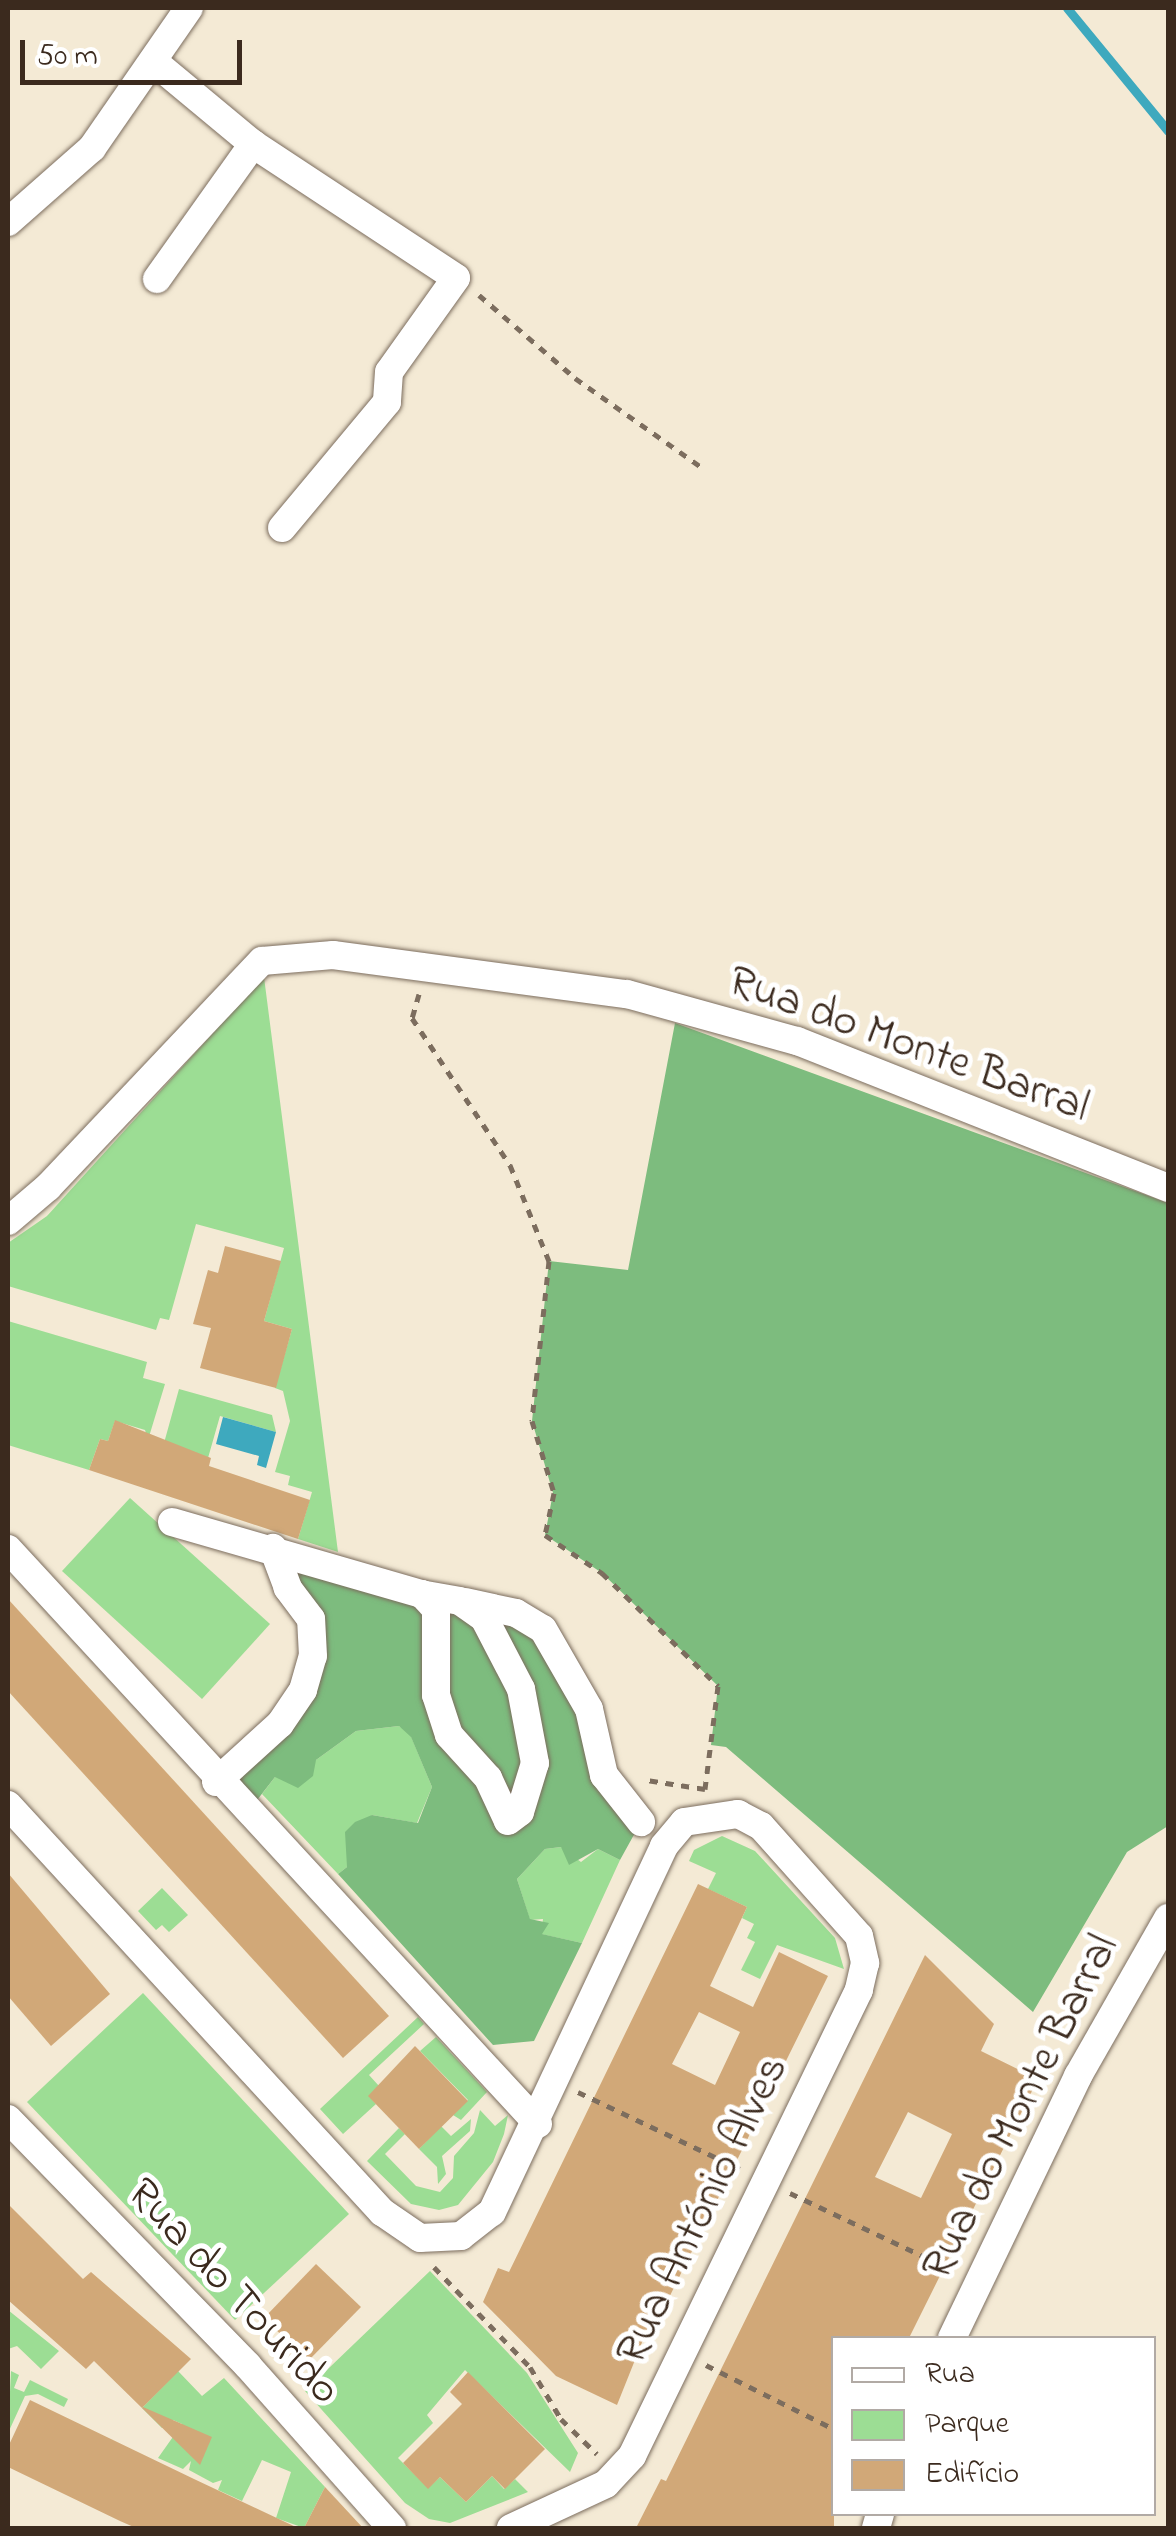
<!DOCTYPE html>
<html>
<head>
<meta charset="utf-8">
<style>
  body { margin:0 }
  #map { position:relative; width:1176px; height:2536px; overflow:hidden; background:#f4ead5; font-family:"Indie Flower",sans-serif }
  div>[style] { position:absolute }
  .green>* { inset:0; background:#9cdd94 }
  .forest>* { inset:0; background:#7dbc7e }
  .water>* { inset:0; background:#3ea9be }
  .stream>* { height:9px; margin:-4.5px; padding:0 4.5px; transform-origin:4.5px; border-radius:4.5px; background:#3ea9be }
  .building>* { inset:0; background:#d1a878 }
  .path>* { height:5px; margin-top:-2.5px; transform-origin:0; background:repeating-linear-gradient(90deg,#7c6d5e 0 8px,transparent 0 16px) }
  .roads { filter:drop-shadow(0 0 2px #7c6d5e) drop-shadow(0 0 2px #7c6d5e) }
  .minor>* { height:28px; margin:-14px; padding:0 14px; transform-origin:14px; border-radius:14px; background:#fff }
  span { translate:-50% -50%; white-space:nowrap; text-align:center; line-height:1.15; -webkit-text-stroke:10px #fff; paint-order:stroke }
  .street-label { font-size:45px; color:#3b2a1e }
  .frame { position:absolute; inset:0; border:10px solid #3b2a1e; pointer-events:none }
  .legend { position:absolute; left:831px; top:2336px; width:325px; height:180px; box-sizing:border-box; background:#fff; border:2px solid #b1aaa5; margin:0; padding:12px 18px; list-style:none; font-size:30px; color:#3b2a1e }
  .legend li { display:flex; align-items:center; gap:20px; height:50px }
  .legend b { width:50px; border:2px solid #b1aaa5 }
  .scale { position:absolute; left:20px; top:40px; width:222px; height:45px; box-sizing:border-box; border:5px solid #3b2a1e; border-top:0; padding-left:12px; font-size:30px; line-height:35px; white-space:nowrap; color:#3b2a1e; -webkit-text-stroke:8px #fff; paint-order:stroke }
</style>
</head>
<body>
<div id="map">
  <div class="green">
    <i style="clip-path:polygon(264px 977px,338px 1552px,298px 1539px,312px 1492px,288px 1485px,290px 1476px,275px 1472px,290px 1421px,283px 1391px,275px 1388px,292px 1329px,264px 1321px,284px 1248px,196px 1224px,169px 1320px,160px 1318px,156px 1330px,8px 1286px,8px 1243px,47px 1216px)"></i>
    <i style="clip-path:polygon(8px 1321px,147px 1362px,143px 1378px,165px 1384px,148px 1440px,145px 1430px,115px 1421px,108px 1441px,100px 1439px,89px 1470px,8px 1445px)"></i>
    <i style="clip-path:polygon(179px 1389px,272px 1415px,276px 1432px,220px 1416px,208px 1458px,164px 1443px)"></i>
    <i style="clip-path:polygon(130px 1498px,270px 1624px,202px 1699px,62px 1571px)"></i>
    <i style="clip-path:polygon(399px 1726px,410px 1734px,432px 1787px,417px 1823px,372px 1815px,349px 1844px,347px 1867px,338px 1874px,262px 1794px,275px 1777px,316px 1760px,356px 1731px)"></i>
    <i style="clip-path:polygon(722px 1836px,755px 1851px,835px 1938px,844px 1969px,777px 1945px,760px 1979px,741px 1970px,755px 1942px,747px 1938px,754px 1924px,742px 1918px,747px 1907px,708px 1889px,716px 1873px,689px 1861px,694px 1850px)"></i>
    <i style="clip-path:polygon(561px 1847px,581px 1862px,598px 1849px,620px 1860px,582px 1943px,541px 1934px,543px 1919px,530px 1920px,517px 1879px,545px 1849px)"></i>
    <i style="clip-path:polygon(162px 1888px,188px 1915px,169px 1932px,162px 1925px,156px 1930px,138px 1911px)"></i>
    <i style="clip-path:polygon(143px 1993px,349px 2214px,235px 2320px,27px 2102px)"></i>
    <i style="clip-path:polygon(418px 2017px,424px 2024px,369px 2075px,379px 2086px,369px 2096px,376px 2104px,343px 2134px,320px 2109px)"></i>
    <i style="clip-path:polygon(436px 2037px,487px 2092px,461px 2120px,453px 2115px,468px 2100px,420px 2051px)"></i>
    <i style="clip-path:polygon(480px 2110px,495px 2126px,508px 2115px,504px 2134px,493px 2162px,458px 2205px,439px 2210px,411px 2204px,367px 2161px,399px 2128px,405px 2134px,385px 2154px,416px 2186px,440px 2192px,453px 2178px,454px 2156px,474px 2133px)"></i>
    <i style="clip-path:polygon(471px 2119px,470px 2131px,442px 2156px,446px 2174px,438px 2184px,437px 2167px,419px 2149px,441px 2126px,451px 2136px)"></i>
    <i style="clip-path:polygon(430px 2271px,527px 2373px,578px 2453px,570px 2472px,465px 2370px,427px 2415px,433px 2423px,398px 2458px,428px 2488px,440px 2477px,466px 2502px,492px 2476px,504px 2489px,515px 2479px,528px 2492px,450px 2523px,429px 2519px,405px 2503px,305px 2391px)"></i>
    <i style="clip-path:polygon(8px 2310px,59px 2351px,41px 2369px,17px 2346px,8px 2349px)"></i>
    <i style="clip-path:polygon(11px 2371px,19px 2375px,14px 2388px,24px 2392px,30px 2380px,68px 2399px,64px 2407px,38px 2394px,25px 2396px,8px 2433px)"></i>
    <i style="clip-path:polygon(178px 2371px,202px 2396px,224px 2378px,325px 2487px,304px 2528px,276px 2518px,291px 2472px,262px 2460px,242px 2501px,218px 2490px,222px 2480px,213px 2483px,189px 2470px,191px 2461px,183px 2469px,158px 2458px,182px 2424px,173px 2420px,162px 2428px,142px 2408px)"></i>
  </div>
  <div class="forest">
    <i style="clip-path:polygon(675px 1023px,1168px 1203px,1168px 1826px,1127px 1852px,1033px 2012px,726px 1747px,711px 1745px,718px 1686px,602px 1573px,545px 1535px,553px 1493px,532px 1421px,549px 1261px,628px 1270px)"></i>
    <i style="clip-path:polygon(273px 1548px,543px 1629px,641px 1822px,620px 1860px,598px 1849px,569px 1865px,561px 1847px,545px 1849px,517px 1879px,530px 1919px,549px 1923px,542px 1934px,582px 1943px,534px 2041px,493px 2045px,338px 1874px,347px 1867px,345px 1832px,355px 1822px,372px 1815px,418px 1823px,432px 1787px,411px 1737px,399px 1726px,356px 1731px,316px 1760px,313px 1776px,298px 1788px,275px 1777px,254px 1804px,228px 1771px,313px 1656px)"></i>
  </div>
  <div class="water">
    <i style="clip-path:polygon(223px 1417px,276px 1432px,266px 1468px,257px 1465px,259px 1456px,216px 1444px)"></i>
  </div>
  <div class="stream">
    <i style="left:1067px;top:8px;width:159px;rotate:50.6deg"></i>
  </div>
  <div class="building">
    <i style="clip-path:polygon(225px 1246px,281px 1261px,264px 1321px,292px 1329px,276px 1388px,200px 1368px,211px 1328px,193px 1324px,208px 1270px,218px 1273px)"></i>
    <i style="clip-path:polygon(115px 1420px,211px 1458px,209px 1466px,310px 1500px,298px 1539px,89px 1470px,100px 1439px,108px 1441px)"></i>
    <i style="clip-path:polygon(8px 1599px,389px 2016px,343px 2058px,8px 1691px)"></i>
    <i style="clip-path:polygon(8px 1873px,110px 1994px,51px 2046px,8px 1996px)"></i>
    <i style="clip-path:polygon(evenodd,698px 1884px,747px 1907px,710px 1986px,753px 2007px,779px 1952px,828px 1976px,654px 2328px,649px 2325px,617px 2405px,556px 2376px,483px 2302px,498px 2268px,509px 2272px,698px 1884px,699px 2012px,740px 2032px,715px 2085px,672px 2064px,699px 2012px)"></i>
    <i style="clip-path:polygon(evenodd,925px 1955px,994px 2024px,981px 2051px,1038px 2079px,909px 2338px,834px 2338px,834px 2528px,636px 2528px,661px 2479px,666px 2481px,925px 1955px,908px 2112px,952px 2134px,921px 2198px,875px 2177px,908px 2112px)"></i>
    <i style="clip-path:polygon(415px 2046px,468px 2101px,419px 2149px,368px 2096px)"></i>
    <i style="clip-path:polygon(8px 2204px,83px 2279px,91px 2272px,191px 2359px,142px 2408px,94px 2361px,86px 2369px,8px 2300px)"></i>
    <i style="clip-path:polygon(316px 2264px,361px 2307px,308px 2361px,264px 2318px)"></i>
    <i style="clip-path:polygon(468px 2372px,545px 2449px,505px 2489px,492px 2476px,466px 2502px,440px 2477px,428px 2489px,403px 2463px,462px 2404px,450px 2392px)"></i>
    <i style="clip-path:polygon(30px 2400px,194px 2479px,298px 2528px,136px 2528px,120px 2521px,8px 2467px,8px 2447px)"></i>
    <i style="clip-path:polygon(143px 2407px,212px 2437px,200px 2465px,142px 2408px)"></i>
    <i style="clip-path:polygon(325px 2487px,363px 2528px,304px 2528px)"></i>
  </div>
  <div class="path">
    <i style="left:479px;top:295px;width:127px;rotate:40.8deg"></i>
    <i style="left:575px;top:378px;width:154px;rotate:35.2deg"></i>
    <i style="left:419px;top:994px;width:25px;rotate:106deg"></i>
    <i style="left:412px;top:1018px;width:177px;rotate:56.3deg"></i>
    <i style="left:510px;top:1165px;width:104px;rotate:67.9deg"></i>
    <i style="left:549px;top:1261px;width:161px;rotate:96.1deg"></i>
    <i style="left:532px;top:1421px;width:75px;rotate:73deg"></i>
    <i style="left:554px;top:1493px;width:43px;rotate:102.1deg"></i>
    <i style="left:545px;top:1535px;width:69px;rotate:33.7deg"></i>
    <i style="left:602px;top:1573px;width:162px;rotate:44.2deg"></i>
    <i style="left:718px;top:1686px;width:104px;rotate:97.2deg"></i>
    <i style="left:705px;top:1789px;width:59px;rotate:-171.2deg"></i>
    <i style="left:578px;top:2092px;width:179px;rotate:25.4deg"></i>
    <i style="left:790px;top:2193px;width:179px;rotate:25.4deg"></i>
    <i style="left:434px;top:2267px;width:139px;rotate:46.2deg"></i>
    <i style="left:530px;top:2367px;width:61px;rotate:59.2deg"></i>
    <i style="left:561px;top:2419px;width:50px;rotate:44.2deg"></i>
    <i style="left:706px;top:2365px;width:143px;rotate:26.6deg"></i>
  </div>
  <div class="roads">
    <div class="minor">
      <i style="left:153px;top:61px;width:130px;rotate:39.7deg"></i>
      <i style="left:253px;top:144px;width:243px;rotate:33.4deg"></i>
      <i style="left:456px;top:278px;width:115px;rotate:125.5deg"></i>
      <i style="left:389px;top:372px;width:30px;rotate:94deg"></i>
      <i style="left:387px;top:402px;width:164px;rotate:129.8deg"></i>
      <i style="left:8px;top:222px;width:112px;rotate:-41.4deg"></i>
      <i style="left:92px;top:148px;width:170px;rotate:-55.3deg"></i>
      <i style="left:157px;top:279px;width:166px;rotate:-54.6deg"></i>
      <i style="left:8px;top:1221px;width:52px;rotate:-40.4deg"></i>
      <i style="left:48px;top:1187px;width:311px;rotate:-46.6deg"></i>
      <i style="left:262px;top:961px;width:71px;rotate:-4.8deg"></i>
      <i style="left:333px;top:955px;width:297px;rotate:7.6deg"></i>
      <i style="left:627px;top:994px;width:176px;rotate:15.5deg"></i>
      <i style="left:797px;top:1041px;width:399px;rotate:21.6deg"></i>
      <i style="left:172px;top:1522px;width:260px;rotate:16.1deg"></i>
      <i style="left:422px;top:1594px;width:21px;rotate:47deg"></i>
      <i style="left:436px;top:1609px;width:86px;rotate:90deg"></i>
      <i style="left:436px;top:1695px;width:42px;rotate:72deg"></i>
      <i style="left:449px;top:1735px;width:58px;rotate:47.8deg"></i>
      <i style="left:488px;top:1778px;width:47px;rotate:65.1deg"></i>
      <i style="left:508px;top:1821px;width:15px;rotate:-37deg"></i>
      <i style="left:520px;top:1812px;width:51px;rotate:-73deg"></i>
      <i style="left:535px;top:1763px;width:75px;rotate:-100.7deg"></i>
      <i style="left:521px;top:1689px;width:80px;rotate:-117.5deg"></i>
      <i style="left:484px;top:1618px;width:29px;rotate:-145deg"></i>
      <i style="left:460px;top:1601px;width:39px;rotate:-170deg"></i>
      <i style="left:8px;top:1549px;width:782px;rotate:47.33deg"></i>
      <i style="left:465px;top:1602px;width:52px;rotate:12.2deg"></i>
      <i style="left:516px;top:1613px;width:31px;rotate:31deg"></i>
      <i style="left:543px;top:1629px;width:92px;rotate:60.1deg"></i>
      <i style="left:589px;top:1709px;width:68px;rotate:77.2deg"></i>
      <i style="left:604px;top:1775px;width:60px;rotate:51.8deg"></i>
      <i style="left:216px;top:1782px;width:86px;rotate:-42.2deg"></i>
      <i style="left:280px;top:1724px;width:41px;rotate:-55.9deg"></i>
      <i style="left:303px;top:1690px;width:35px;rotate:-74deg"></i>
      <i style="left:313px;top:1656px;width:37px;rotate:-93deg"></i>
      <i style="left:311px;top:1619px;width:39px;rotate:-127deg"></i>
      <i style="left:288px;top:1588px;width:43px;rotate:-110.6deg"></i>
      <i style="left:8px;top:1805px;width:553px;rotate:47.42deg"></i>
      <i style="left:382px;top:2212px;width:46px;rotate:34.4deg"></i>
      <i style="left:420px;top:2238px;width:41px;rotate:-2.8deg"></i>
      <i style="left:461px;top:2236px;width:39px;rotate:-38deg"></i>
      <i style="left:492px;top:2212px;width:404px;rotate:-64.8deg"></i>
      <i style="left:664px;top:1846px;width:31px;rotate:-50deg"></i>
      <i style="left:684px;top:1822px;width:55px;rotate:-8.4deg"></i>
      <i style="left:738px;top:1814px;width:26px;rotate:28deg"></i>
      <i style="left:761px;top:1826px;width:147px;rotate:48.3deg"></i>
      <i style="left:859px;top:1936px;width:28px;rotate:77deg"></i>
      <i style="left:865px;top:1963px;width:28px;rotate:103deg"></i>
      <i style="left:859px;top:1990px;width:518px;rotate:115.97deg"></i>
      <i style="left:632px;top:2456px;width:38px;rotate:133deg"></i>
      <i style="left:606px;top:2484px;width:105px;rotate:155.1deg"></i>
      <i style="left:8px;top:2119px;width:344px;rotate:45.8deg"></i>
      <i style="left:248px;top:2366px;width:217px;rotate:48.4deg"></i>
      <i style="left:952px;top:2338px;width:291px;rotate:-64.3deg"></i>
      <i style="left:1078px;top:2076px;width:182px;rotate:-60.3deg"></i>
      <i style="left:876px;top:2528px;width:15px;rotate:-74deg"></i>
    </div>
  </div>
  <div class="street-label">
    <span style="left:908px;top:1046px;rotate:20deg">Rua do Monte Barral</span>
    <span style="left:1022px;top:2108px;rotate:-63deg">Rua do Monte Barral</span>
    <span style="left:704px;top:2211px;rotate:-64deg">Rua António Alves</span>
    <span style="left:232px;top:2293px;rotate:47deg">Rua do Tourido</span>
  </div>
  <div class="frame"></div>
  <ul class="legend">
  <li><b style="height:12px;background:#fff"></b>Rua</li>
  <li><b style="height:28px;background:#9cdd94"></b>Parque</li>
  <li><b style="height:28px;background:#d1a878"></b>Edifício</li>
  </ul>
  <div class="scale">50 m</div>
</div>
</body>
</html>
